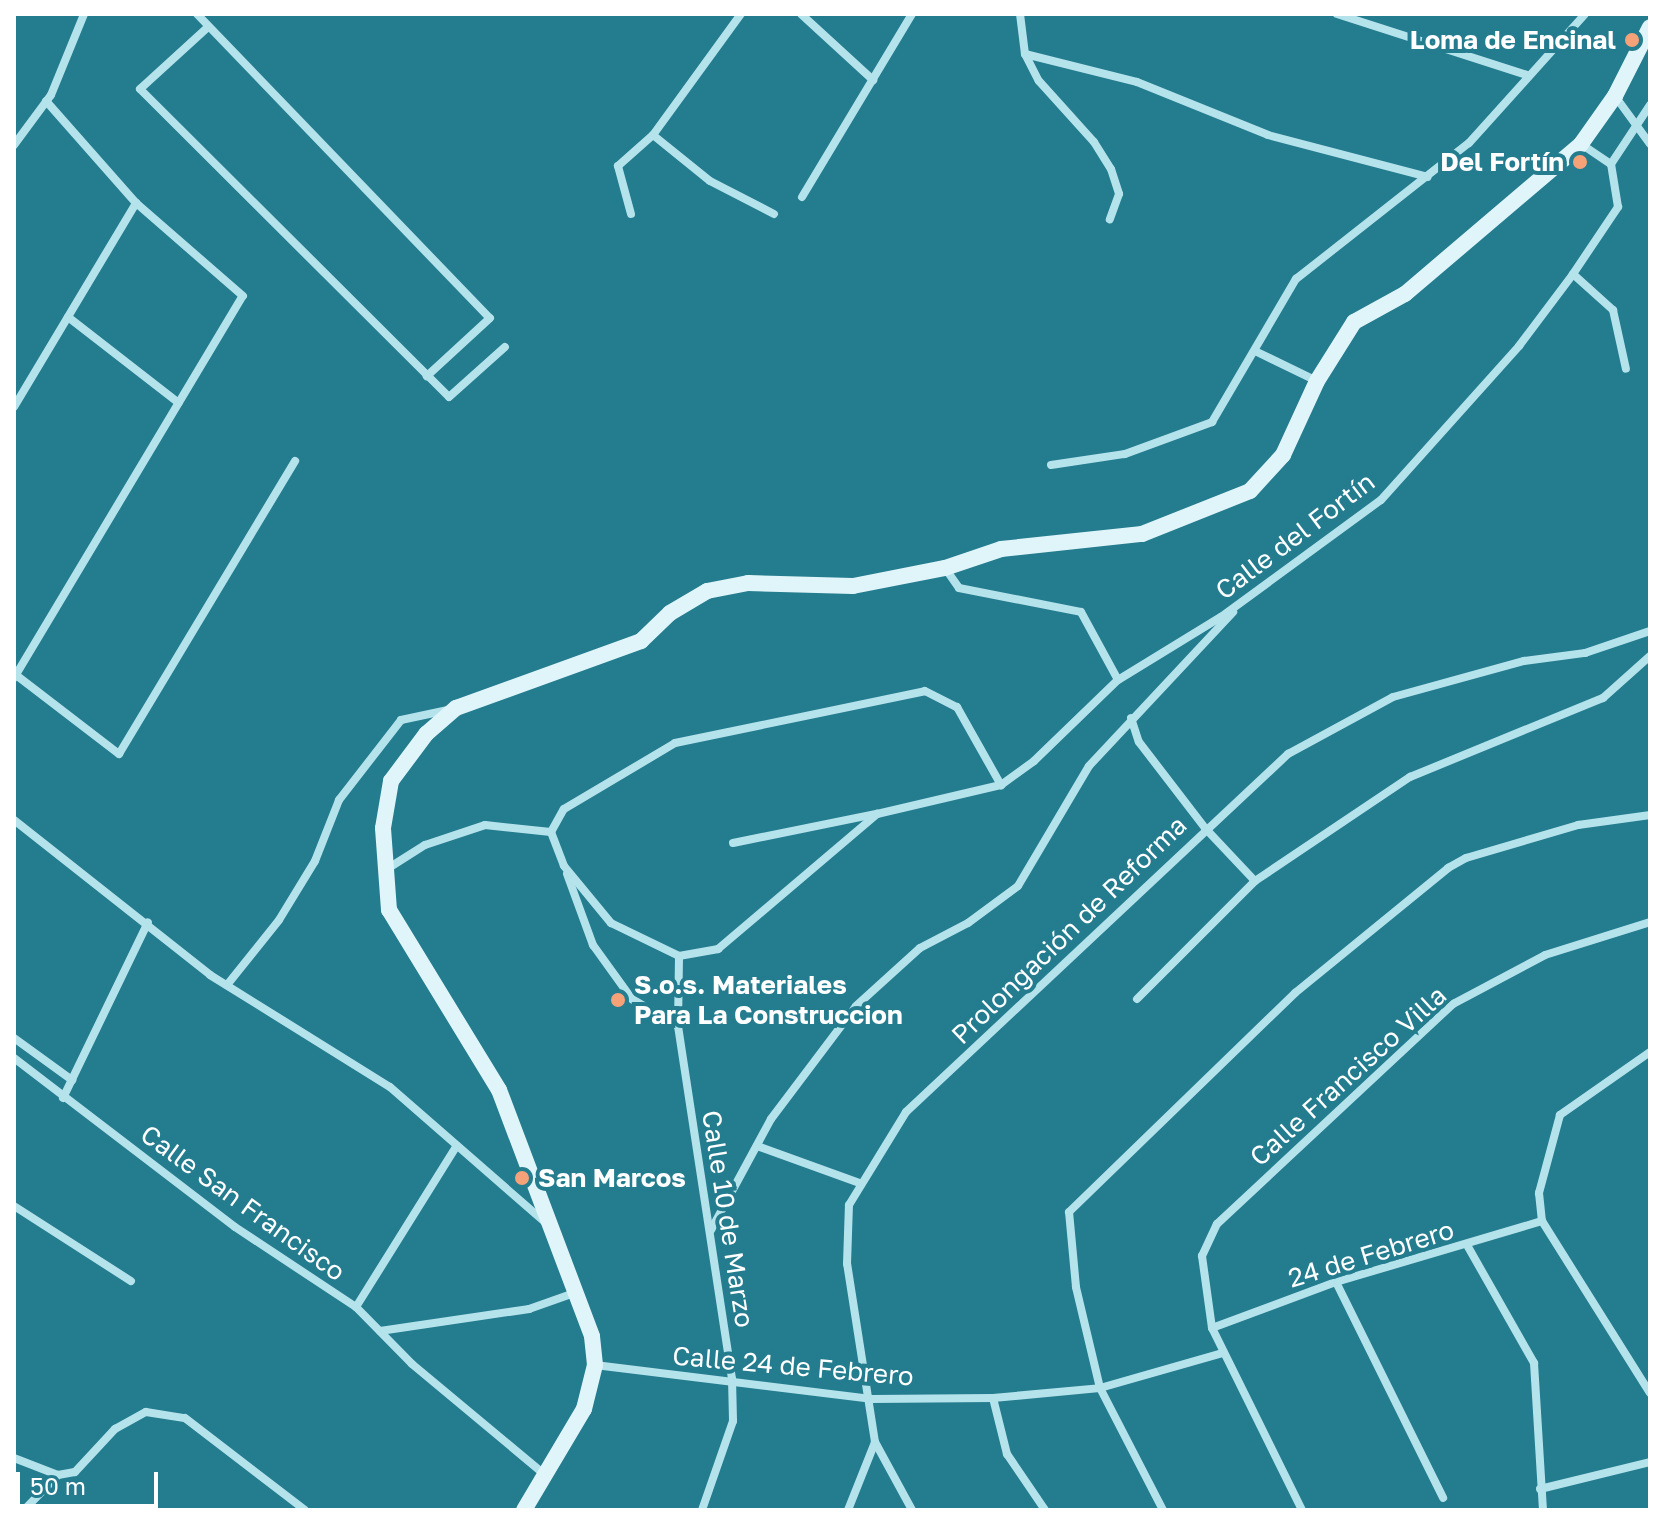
<!DOCTYPE html>
<html>
<head>
<meta charset="utf-8">
<style>
  body { margin:0 }
  #map { position:relative; width:1664px; height:1524px; overflow:hidden; background:#247c8f; font-family:"Golos Text",sans-serif }
  div>[style] { position:absolute }
  .street>* { height:8px; margin:-4px; padding:0 4px; transform-origin:4px; border-radius:4px; background:#b5e3ec }
  .secondary>* { height:16px; margin:-8px; padding:0 8px; transform-origin:8px; border-radius:8px; background:#e0f5f9 }
  .dots>* { width:22px; height:22px; translate:-50% -50%; box-sizing:border-box; border:4px solid #247c8f; border-radius:50% }
  span { translate:-50% -50%; white-space:nowrap; text-align:center; line-height:1.15; -webkit-text-stroke:8px #247c8f; paint-order:stroke }
  .poi-label { font-size:26px; color:#fff; font-weight:700 }
  .right { translate:-100% -50%; text-align:right }
  .left { translate:0 -50%; text-align:left }
  .street-label { font-size:26px; color:#fff }
  .frame { position:absolute; inset:0; border:16px solid #fff; pointer-events:none }
  .scale { position:absolute; left:16px; top:1472px; width:142px; height:36px; box-sizing:border-box; border:4px solid #fff; border-top:0; padding-left:10px; font-size:24px; line-height:28px; white-space:nowrap; color:#fff; -webkit-text-stroke:6px #247c8f; paint-order:stroke }
</style>
</head>
<body>
<div id="map">
  <div class="street">
    <i style="left:197px;top:14px;width:422px;rotate:46.1deg"></i>
    <i style="left:490px;top:318px;width:86px;rotate:137.4deg"></i>
    <i style="left:801px;top:14px;width:98px;rotate:42.5deg"></i>
    <i style="left:1020px;top:14px;width:40px;rotate:82.9deg"></i>
    <i style="left:1025px;top:54px;width:30px;rotate:63deg"></i>
    <i style="left:1039px;top:81px;width:82px;rotate:48deg"></i>
    <i style="left:1094px;top:142px;width:32px;rotate:58deg"></i>
    <i style="left:1111px;top:169px;width:26px;rotate:72deg"></i>
    <i style="left:1119px;top:194px;width:27px;rotate:110deg"></i>
    <i style="left:1337px;top:14px;width:200px;rotate:17.8deg"></i>
    <i style="left:208px;top:27px;width:92px;rotate:137.6deg"></i>
    <i style="left:140px;top:89px;width:436px;rotate:44.9deg"></i>
    <i style="left:449px;top:397px;width:75px;rotate:-41.8deg"></i>
    <i style="left:1025px;top:54px;width:115px;rotate:14deg"></i>
    <i style="left:1137px;top:82px;width:141px;rotate:22deg"></i>
    <i style="left:1268px;top:135px;width:165px;rotate:14.7deg"></i>
    <i style="left:1615px;top:96px;width:59px;rotate:53.9deg"></i>
    <i style="left:653px;top:135px;width:73px;rotate:38.9deg"></i>
    <i style="left:710px;top:181px;width:72px;rotate:27.3deg"></i>
    <i style="left:1581px;top:144px;width:36px;rotate:34deg"></i>
    <i style="left:14px;top:145px;width:62px;rotate:-53.5deg"></i>
    <i style="left:51px;top:95px;width:87px;rotate:-67.8deg"></i>
    <i style="left:802px;top:197px;width:214px;rotate:-59deg"></i>
    <i style="left:631px;top:214px;width:50px;rotate:-105.2deg"></i>
    <i style="left:618px;top:166px;width:47px;rotate:-41.5deg"></i>
    <i style="left:653px;top:135px;width:150px;rotate:-54deg"></i>
    <i style="left:1573px;top:274px;width:54px;rotate:42deg"></i>
    <i style="left:1613px;top:310px;width:60px;rotate:77.6deg"></i>
    <i style="left:68px;top:317px;width:140px;rotate:37.8deg"></i>
    <i style="left:1255px;top:351px;width:69px;rotate:25.8deg"></i>
    <i style="left:14px;top:407px;width:238px;rotate:-59.1deg"></i>
    <i style="left:1051px;top:465px;width:75px;rotate:-8.5deg"></i>
    <i style="left:1125px;top:454px;width:93px;rotate:-20.2deg"></i>
    <i style="left:1212px;top:422px;width:166px;rotate:-59.6deg"></i>
    <i style="left:1296px;top:279px;width:220px;rotate:-38.2deg"></i>
    <i style="left:1469px;top:143px;width:173px;rotate:-48deg"></i>
    <i style="left:945px;top:568px;width:24px;rotate:55deg"></i>
    <i style="left:959px;top:588px;width:124px;rotate:11.1deg"></i>
    <i style="left:1081px;top:612px;width:77px;rotate:61.4deg"></i>
    <i style="left:16px;top:675px;width:130px;rotate:37.5deg"></i>
    <i style="left:119px;top:754px;width:342px;rotate:-59deg"></i>
    <i style="left:14px;top:678px;width:445px;rotate:-59.1deg"></i>
    <i style="left:243px;top:296px;width:142px;rotate:-139deg"></i>
    <i style="left:136px;top:203px;width:136px;rotate:-131.4deg"></i>
    <i style="left:1131px;top:718px;width:25px;rotate:72deg"></i>
    <i style="left:1139px;top:742px;width:108px;rotate:52.5deg"></i>
    <i style="left:1205px;top:828px;width:73px;rotate:46.7deg"></i>
    <i style="left:14px;top:820px;width:250px;rotate:38.3deg"></i>
    <i style="left:210px;top:975px;width:212px;rotate:31.9deg"></i>
    <i style="left:390px;top:1087px;width:207px;rotate:41.1deg"></i>
    <i style="left:551px;top:832px;width:36px;rotate:69deg"></i>
    <i style="left:564px;top:866px;width:74px;rotate:50.5deg"></i>
    <i style="left:611px;top:923px;width:76px;rotate:25.9deg"></i>
    <i style="left:679px;top:956px;width:70px;rotate:90.8deg"></i>
    <i style="left:678px;top:1026px;width:357px;rotate:81.3deg"></i>
    <i style="left:732px;top:1379px;width:42px;rotate:88.6deg"></i>
    <i style="left:733px;top:1421px;width:94px;rotate:109.2deg"></i>
    <i style="left:551px;top:832px;width:26px;rotate:-61deg"></i>
    <i style="left:564px;top:809px;width:129px;rotate:-30.7deg"></i>
    <i style="left:675px;top:743px;width:255px;rotate:-11.7deg"></i>
    <i style="left:925px;top:691px;width:36px;rotate:27deg"></i>
    <i style="left:957px;top:707px;width:90px;rotate:60.6deg"></i>
    <i style="left:733px;top:843px;width:146px;rotate:-11.5deg"></i>
    <i style="left:387px;top:869px;width:45px;rotate:-32.3deg"></i>
    <i style="left:425px;top:845px;width:63px;rotate:-18.4deg"></i>
    <i style="left:485px;top:825px;width:66px;rotate:6.1deg"></i>
    <i style="left:567px;top:874px;width:76px;rotate:69.9deg"></i>
    <i style="left:593px;top:945px;width:67px;rotate:54.2deg"></i>
    <i style="left:632px;top:999px;width:53px;rotate:30.4deg"></i>
    <i style="left:679px;top:956px;width:40px;rotate:-10deg"></i>
    <i style="left:718px;top:949px;width:209px;rotate:-40.3deg"></i>
    <i style="left:877px;top:814px;width:127px;rotate:-13.2deg"></i>
    <i style="left:1001px;top:785px;width:41px;rotate:-36deg"></i>
    <i style="left:1034px;top:761px;width:117px;rotate:-44deg"></i>
    <i style="left:1118px;top:680px;width:121px;rotate:-31.5deg"></i>
    <i style="left:1221px;top:617px;width:198px;rotate:-36.2deg"></i>
    <i style="left:1381px;top:500px;width:207px;rotate:-48.1deg"></i>
    <i style="left:1519px;top:346px;width:90px;rotate:-53.1deg"></i>
    <i style="left:1573px;top:274px;width:81px;rotate:-56.1deg"></i>
    <i style="left:1618px;top:207px;width:44px;rotate:-99.2deg"></i>
    <i style="left:1611px;top:164px;width:71px;rotate:-56.5deg"></i>
    <i style="left:227px;top:985px;width:83px;rotate:-51.3deg"></i>
    <i style="left:279px;top:920px;width:69px;rotate:-58.6deg"></i>
    <i style="left:315px;top:861px;width:66px;rotate:-68.5deg"></i>
    <i style="left:339px;top:800px;width:101px;rotate:-52.2deg"></i>
    <i style="left:401px;top:720px;width:48px;rotate:-12deg"></i>
    <i style="left:1137px;top:999px;width:167px;rotate:-45deg"></i>
    <i style="left:1255px;top:881px;width:187px;rotate:-33.9deg"></i>
    <i style="left:1410px;top:777px;width:209px;rotate:-22.3deg"></i>
    <i style="left:1603px;top:698px;width:63px;rotate:-41.8deg"></i>
    <i style="left:14px;top:1038px;width:72px;rotate:35.9deg"></i>
    <i style="left:1650px;top:1052px;width:110px;rotate:145deg"></i>
    <i style="left:1560px;top:1115px;width:81px;rotate:105.1deg"></i>
    <i style="left:1539px;top:1193px;width:28px;rotate:84deg"></i>
    <i style="left:1542px;top:1221px;width:203px;rotate:57.9deg"></i>
    <i style="left:14px;top:1058px;width:278px;rotate:37.4deg"></i>
    <i style="left:235px;top:1227px;width:145px;rotate:33.5deg"></i>
    <i style="left:356px;top:1307px;width:80px;rotate:45.5deg"></i>
    <i style="left:412px;top:1364px;width:170px;rotate:39.8deg"></i>
    <i style="left:63px;top:1098px;width:195px;rotate:-64.2deg"></i>
    <i style="left:757px;top:1146px;width:109px;rotate:19.9deg"></i>
    <i style="left:14px;top:1206px;width:139px;rotate:32.7deg"></i>
    <i style="left:711px;top:1230px;width:126px;rotate:-61.6deg"></i>
    <i style="left:771px;top:1119px;width:141px;rotate:-53deg"></i>
    <i style="left:856px;top:1006px;width:86px;rotate:-42.2deg"></i>
    <i style="left:920px;top:948px;width:54px;rotate:-27.5deg"></i>
    <i style="left:968px;top:923px;width:62px;rotate:-36.5deg"></i>
    <i style="left:1018px;top:886px;width:139px;rotate:-59.4deg"></i>
    <i style="left:1089px;top:766px;width:211px;rotate:-46.9deg"></i>
    <i style="left:1467px;top:1245px;width:136px;rotate:60.4deg"></i>
    <i style="left:1534px;top:1363px;width:147px;rotate:86.5deg"></i>
    <i style="left:1336px;top:1282px;width:241px;rotate:63.6deg"></i>
    <i style="left:356px;top:1307px;width:189px;rotate:-58deg"></i>
    <i style="left:1212px;top:1328px;width:132px;rotate:-20.4deg"></i>
    <i style="left:1336px;top:1282px;width:215px;rotate:-16.5deg"></i>
    <i style="left:380px;top:1331px;width:151px;rotate:-8.4deg"></i>
    <i style="left:529px;top:1309px;width:51px;rotate:-19.5deg"></i>
    <i style="left:595px;top:1365px;width:278px;rotate:7deg"></i>
    <i style="left:871px;top:1399px;width:122px;rotate:-0.5deg"></i>
    <i style="left:993px;top:1398px;width:107px;rotate:-5.3deg"></i>
    <i style="left:1100px;top:1388px;width:128px;rotate:-15.9deg"></i>
    <i style="left:993px;top:1398px;width:58px;rotate:76deg"></i>
    <i style="left:1007px;top:1454px;width:68px;rotate:55.8deg"></i>
    <i style="left:875px;top:1442px;width:77px;rotate:61.4deg"></i>
    <i style="left:14px;top:1458px;width:47px;rotate:21.1deg"></i>
    <i style="left:58px;top:1475px;width:17px;rotate:-10deg"></i>
    <i style="left:75px;top:1472px;width:59px;rotate:-47.1deg"></i>
    <i style="left:115px;top:1429px;width:35px;rotate:-29deg"></i>
    <i style="left:146px;top:1412px;width:39px;rotate:9deg"></i>
    <i style="left:185px;top:1418px;width:151px;rotate:37.5deg"></i>
    <i style="left:1540px;top:1489px;width:113px;rotate:-13.8deg"></i>
    <i style="left:24px;top:1510px;width:49px;rotate:-45.8deg"></i>
    <i style="left:848px;top:1510px;width:73px;rotate:-68.3deg"></i>
    <i style="left:875px;top:1442px;width:180px;rotate:-98.9deg"></i>
    <i style="left:847px;top:1264px;width:59px;rotate:-88.1deg"></i>
    <i style="left:849px;top:1205px;width:109px;rotate:-58.5deg"></i>
    <i style="left:906px;top:1112px;width:524px;rotate:-43.14deg"></i>
    <i style="left:1288px;top:754px;width:119px;rotate:-28.5deg"></i>
    <i style="left:1393px;top:697px;width:136px;rotate:-15.4deg"></i>
    <i style="left:1524px;top:661px;width:62px;rotate:-7.5deg"></i>
    <i style="left:1585px;top:653px;width:69px;rotate:-18.7deg"></i>
    <i style="left:1163px;top:1510px;width:137px;rotate:-117.3deg"></i>
    <i style="left:1100px;top:1388px;width:104px;rotate:-103.4deg"></i>
    <i style="left:1076px;top:1287px;width:75px;rotate:-95.3deg"></i>
    <i style="left:1069px;top:1212px;width:315px;rotate:-44.1deg"></i>
    <i style="left:1295px;top:993px;width:198px;rotate:-39.2deg"></i>
    <i style="left:1448px;top:868px;width:21px;rotate:-29deg"></i>
    <i style="left:1466px;top:858px;width:117px;rotate:-16.4deg"></i>
    <i style="left:1578px;top:825px;width:73px;rotate:-7.9deg"></i>
    <i style="left:1302px;top:1510px;width:203px;rotate:-116.3deg"></i>
    <i style="left:1212px;top:1328px;width:73px;rotate:-97.9deg"></i>
    <i style="left:1202px;top:1256px;width:35px;rotate:-65deg"></i>
    <i style="left:1217px;top:1224px;width:323px;rotate:-43deg"></i>
    <i style="left:1453px;top:1004px;width:104px;rotate:-28deg"></i>
    <i style="left:1545px;top:955px;width:110px;rotate:-17.4deg"></i>
  </div>
  <div class="secondary">
    <i style="left:524px;top:1510px;width:117px;rotate:-59.3deg"></i>
    <i style="left:584px;top:1409px;width:45px;rotate:-76deg"></i>
    <i style="left:595px;top:1365px;width:29px;rotate:-96deg"></i>
    <i style="left:592px;top:1336px;width:263px;rotate:-110.7deg"></i>
    <i style="left:499px;top:1090px;width:211px;rotate:-121.4deg"></i>
    <i style="left:389px;top:910px;width:82px;rotate:-94.2deg"></i>
    <i style="left:383px;top:828px;width:48px;rotate:-80.3deg"></i>
    <i style="left:391px;top:781px;width:59px;rotate:-53.3deg"></i>
    <i style="left:426px;top:734px;width:40px;rotate:-41deg"></i>
    <i style="left:456px;top:708px;width:197px;rotate:-19.9deg"></i>
    <i style="left:641px;top:641px;width:40px;rotate:-44deg"></i>
    <i style="left:670px;top:613px;width:43px;rotate:-30.7deg"></i>
    <i style="left:707px;top:591px;width:42px;rotate:-11deg"></i>
    <i style="left:748px;top:583px;width:105px;rotate:1.6deg"></i>
    <i style="left:853px;top:586px;width:94px;rotate:-11.1deg"></i>
    <i style="left:945px;top:568px;width:59px;rotate:-18.7deg"></i>
    <i style="left:1001px;top:549px;width:142px;rotate:-6.1deg"></i>
    <i style="left:1142px;top:534px;width:116px;rotate:-21.7deg"></i>
    <i style="left:1250px;top:491px;width:49px;rotate:-47.5deg"></i>
    <i style="left:1283px;top:455px;width:81px;rotate:-65.3deg"></i>
    <i style="left:1317px;top:381px;width:70px;rotate:-57.9deg"></i>
    <i style="left:1354px;top:322px;width:58px;rotate:-28.8deg"></i>
    <i style="left:1405px;top:294px;width:231px;rotate:-40.4deg"></i>
    <i style="left:1581px;top:144px;width:59px;rotate:-54.7deg"></i>
    <i style="left:1615px;top:96px;width:77px;rotate:-63.1deg"></i>
  </div>
  <div class="dots">
    <i style="left:1632px;top:40px;background:#f6a279"></i>
    <i style="left:1580px;top:162px;background:#f6a279"></i>
    <i style="left:618px;top:1000px;background:#f6a279"></i>
    <i style="left:522px;top:1178px;background:#f6a279"></i>
  </div>
  <div class="poi-label">
    <span class="right" style="left:1616px;top:40px">Loma de Encinal</span>
    <span class="right" style="left:1564px;top:162px">Del Fortín</span>
    <span class="left" style="left:634px;top:1000px">S.o.s. Materiales<br>Para La Construccion</span>
    <span class="left" style="left:538px;top:1178px">San Marcos</span>
  </div>
  <div class="street-label">
    <span style="left:1295px;top:536px;rotate:-37deg">Calle del Fortín</span>
    <span style="left:1069px;top:930px;rotate:-44deg">Prolongación de Reforma</span>
    <span style="left:1348px;top:1076px;rotate:-42deg">Calle Francisco Villa</span>
    <span style="left:243px;top:1203px;rotate:36deg">Calle San Francisco</span>
    <span style="left:728px;top:1219px;rotate:81deg">Calle 10 de Marzo</span>
    <span style="left:1371px;top:1254px;rotate:-17deg">24 de Febrero</span>
    <span style="left:793px;top:1366px;rotate:5deg">Calle 24 de Febrero</span>
  </div>
  <div class="frame"></div>
  <div class="scale">50 m</div>
</div>
</body>
</html>
